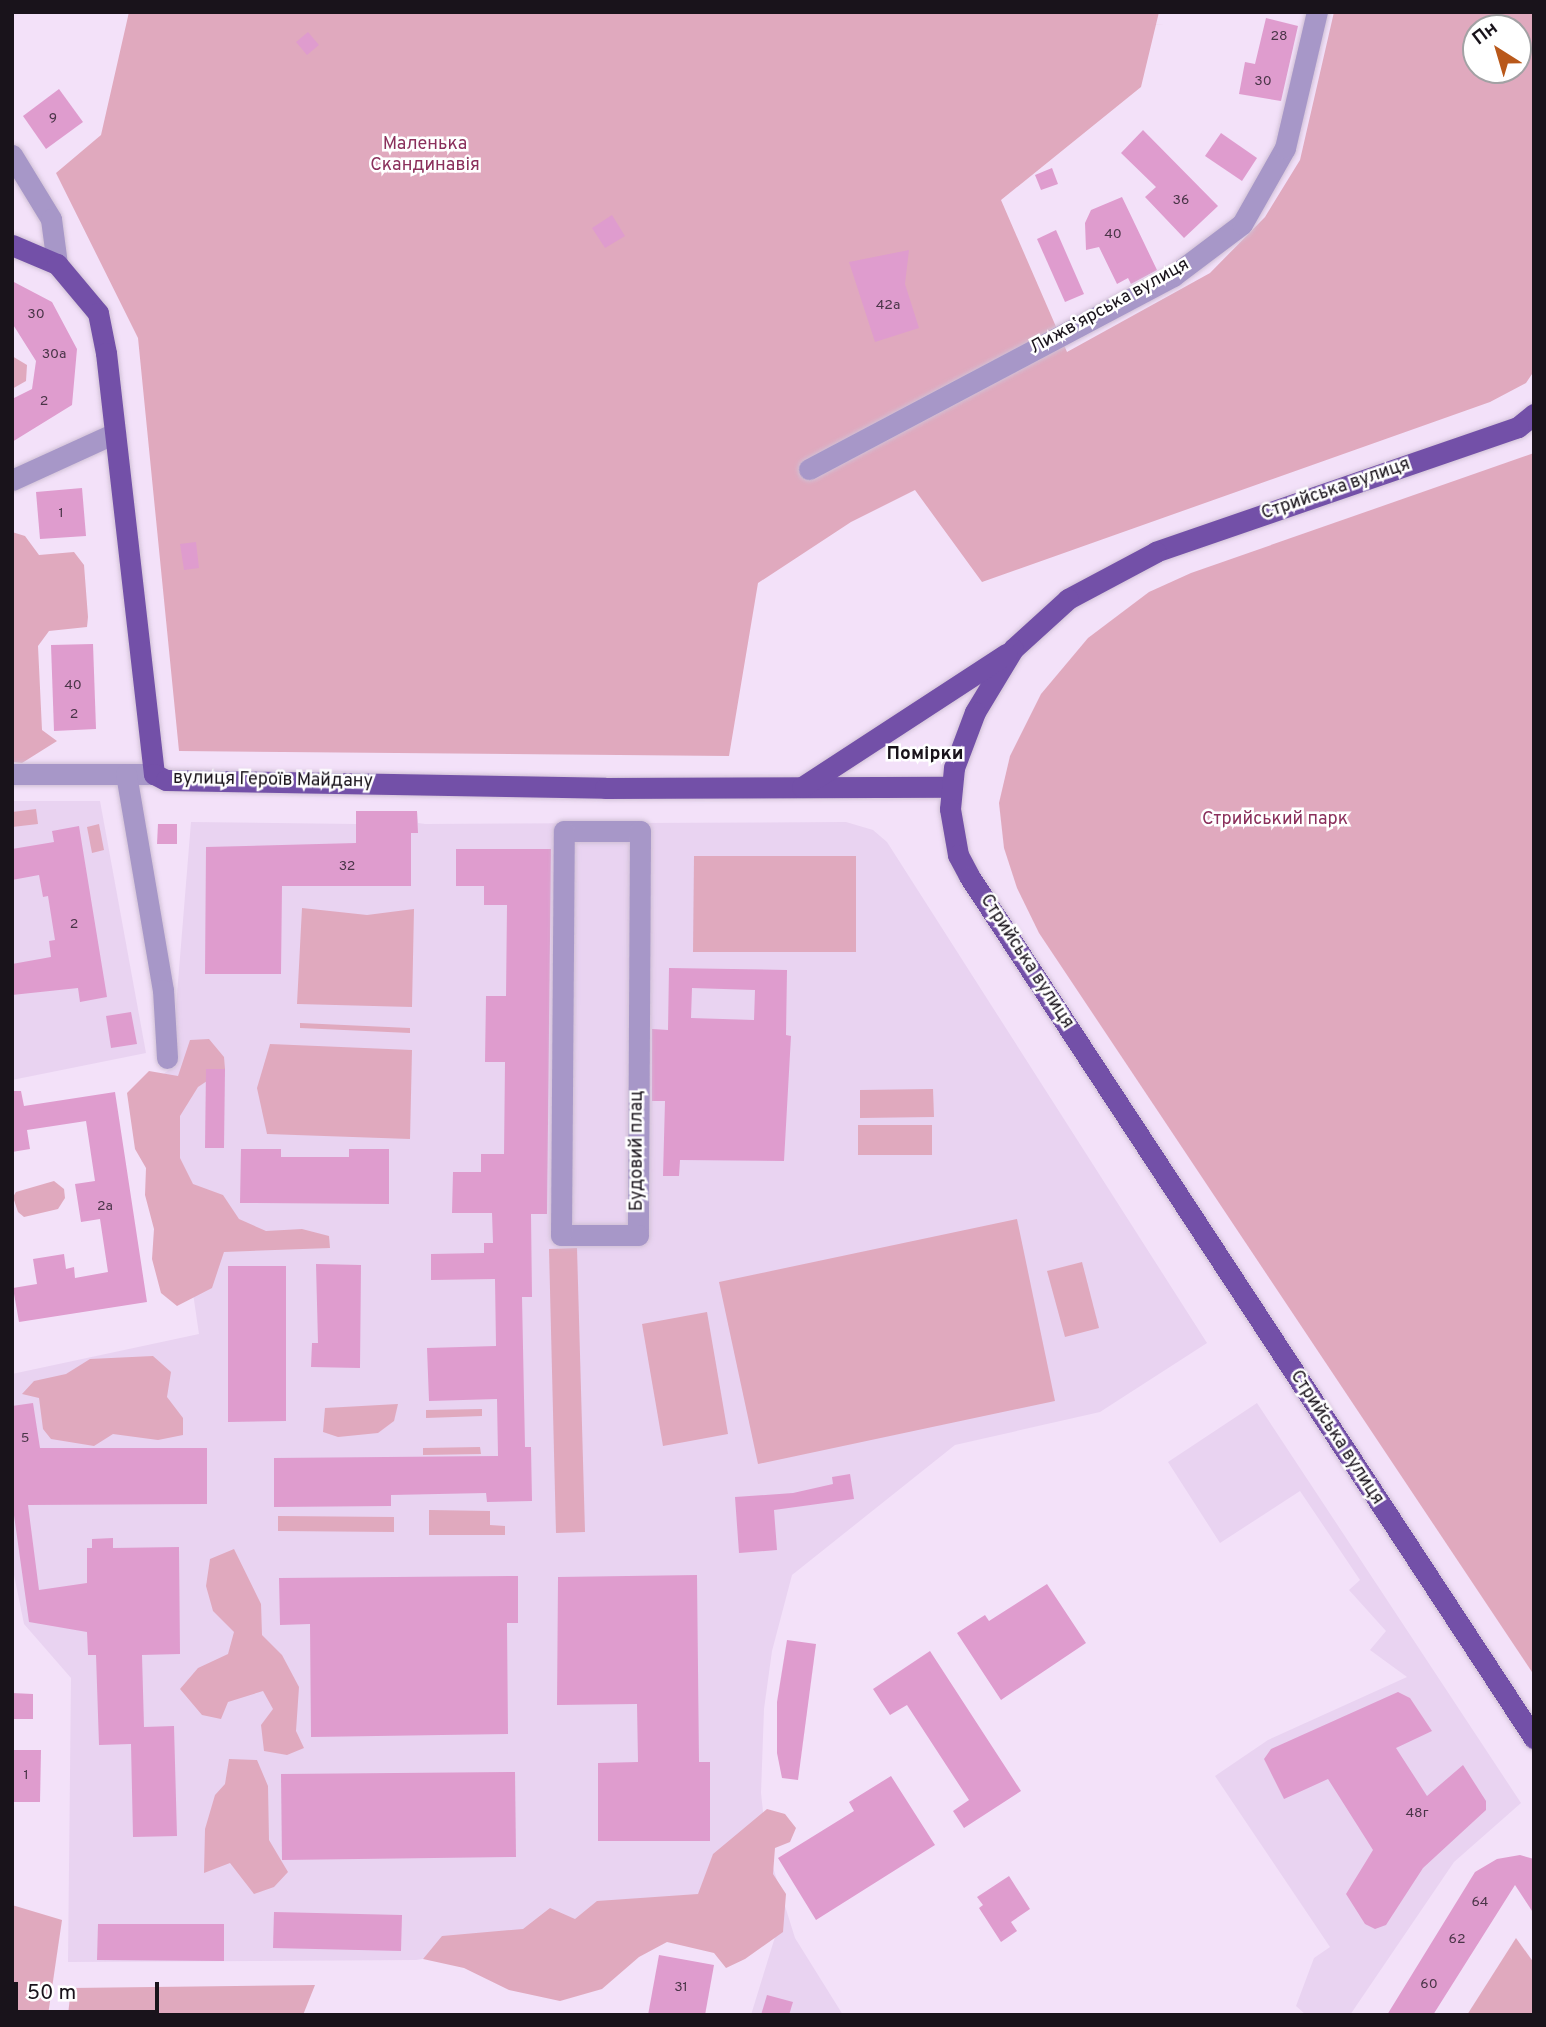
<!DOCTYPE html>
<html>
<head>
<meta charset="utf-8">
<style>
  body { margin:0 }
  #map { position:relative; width:1546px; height:2027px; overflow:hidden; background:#f3e1f9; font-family:Overpass,sans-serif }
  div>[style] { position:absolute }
  .built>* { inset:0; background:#e9d3f1 }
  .green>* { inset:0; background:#e0a9be }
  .building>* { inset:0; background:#df9cce }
  .roads { filter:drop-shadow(0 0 2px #d0c0d5) drop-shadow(0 0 2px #d0c0d5) }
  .minor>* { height:21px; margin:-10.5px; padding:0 10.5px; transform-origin:10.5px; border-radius:10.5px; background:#a797c8 }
  .major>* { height:21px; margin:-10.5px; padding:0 10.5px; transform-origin:10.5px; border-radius:10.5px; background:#7350a8 }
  span { translate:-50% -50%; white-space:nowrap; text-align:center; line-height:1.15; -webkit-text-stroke:5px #fff; paint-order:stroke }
  .number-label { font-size:14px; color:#4a3548 }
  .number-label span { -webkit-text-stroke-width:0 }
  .park-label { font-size:18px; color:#8b305c }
  .street-label { font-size:18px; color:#19131b }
  .neighbourhood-label { font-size:19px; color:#19131b; font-weight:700 }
  .frame { position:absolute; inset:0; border:14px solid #19131b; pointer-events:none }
  .north { position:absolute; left:1462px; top:14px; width:70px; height:70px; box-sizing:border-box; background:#fff; border:2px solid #a3a1a4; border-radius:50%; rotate:323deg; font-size:19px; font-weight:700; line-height:28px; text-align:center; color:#19131b }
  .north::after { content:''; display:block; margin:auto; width:24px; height:32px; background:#b9581a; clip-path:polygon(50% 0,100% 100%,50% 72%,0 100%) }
  .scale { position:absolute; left:14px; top:1982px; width:145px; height:32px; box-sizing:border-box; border:4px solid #19131b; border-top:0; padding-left:9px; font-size:21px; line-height:24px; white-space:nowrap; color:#19131b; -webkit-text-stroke:5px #fff; paint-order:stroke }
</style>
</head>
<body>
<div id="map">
  <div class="built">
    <i style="clip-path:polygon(12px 801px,100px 801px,146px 1053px,12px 1080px)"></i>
    <i style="clip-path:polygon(356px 811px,417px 811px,418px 823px,425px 824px,846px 822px,873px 830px,887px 842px,1207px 1343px,1100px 1412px,955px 1445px,792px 1575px,772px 1651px,764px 1709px,761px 1793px,767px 1848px,795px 1938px,843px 2015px,751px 2015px,775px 1937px,644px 1925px,416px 1960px,68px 1962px,71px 1678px,24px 1624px,12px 1565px,12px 1374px,199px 1334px,161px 1076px,171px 1068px,191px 822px,356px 824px)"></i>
    <i style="clip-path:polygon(1257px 1403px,1521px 1803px,1454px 1862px,1350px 2015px,1306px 2015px,1296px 2006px,1314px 1958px,1330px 1947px,1215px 1776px,1268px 1740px,1407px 1677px,1370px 1650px,1386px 1631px,1349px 1590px,1360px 1580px,1300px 1491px,1220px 1543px,1168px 1462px)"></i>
  </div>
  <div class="green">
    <i style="clip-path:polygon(evenodd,129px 12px,1159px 12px,1141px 87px,1001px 200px,1067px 352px,1210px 273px,1265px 217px,1300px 160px,1334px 12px,1534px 12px,1534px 371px,1526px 383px,1490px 402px,982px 582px,915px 490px,851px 522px,758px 583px,729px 756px,179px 751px,138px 338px,56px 173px,101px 135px,129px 12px,1476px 28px,1518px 28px,1518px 70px,1476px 70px,1476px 28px)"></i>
    <i style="clip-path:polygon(12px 356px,27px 365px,26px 381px,12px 389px)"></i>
    <i style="clip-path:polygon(1534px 453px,1534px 1675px,1039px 933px,1017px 888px,1004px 848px,999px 803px,1010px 756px,1041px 694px,1088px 638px,1149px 592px,1191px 573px)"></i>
    <i style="clip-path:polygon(12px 532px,25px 536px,39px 555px,74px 552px,84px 565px,88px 617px,87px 627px,49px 631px,38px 646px,42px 730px,57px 741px,22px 763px,12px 762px)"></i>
    <i style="clip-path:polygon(36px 809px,38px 824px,12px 827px,12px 812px)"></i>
    <i style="clip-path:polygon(99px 824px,104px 850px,92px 853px,87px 827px)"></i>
    <i style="clip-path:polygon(694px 856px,856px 856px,856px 952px,693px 952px)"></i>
    <i style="clip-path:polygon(302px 908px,367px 915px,414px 909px,412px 1007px,297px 1004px)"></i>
    <i style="clip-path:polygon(300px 1023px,410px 1028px,410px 1033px,300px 1028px)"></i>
    <i style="clip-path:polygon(209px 1039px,224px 1057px,225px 1069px,198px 1087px,180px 1116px,180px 1158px,193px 1184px,223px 1195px,239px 1219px,266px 1231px,302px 1229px,329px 1236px,330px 1248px,224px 1252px,212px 1288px,177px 1306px,161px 1293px,152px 1259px,154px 1229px,145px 1195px,146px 1168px,135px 1149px,127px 1093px,149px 1071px,178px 1076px,190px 1040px)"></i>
    <i style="clip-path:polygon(270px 1044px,412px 1050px,410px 1139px,267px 1134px,257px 1088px)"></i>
    <i style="clip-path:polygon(933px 1089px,934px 1117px,860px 1118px,860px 1090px)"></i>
    <i style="clip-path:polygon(858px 1125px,932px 1125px,932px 1155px,858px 1155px)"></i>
    <i style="clip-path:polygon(54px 1181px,64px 1189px,65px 1198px,58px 1209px,24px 1217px,18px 1212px,13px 1197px,16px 1192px)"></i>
    <i style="clip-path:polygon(1017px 1219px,1055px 1401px,758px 1464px,719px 1282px)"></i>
    <i style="clip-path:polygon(577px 1248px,585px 1532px,556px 1533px,549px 1249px)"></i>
    <i style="clip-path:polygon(1082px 1262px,1099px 1328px,1065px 1337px,1047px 1271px)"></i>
    <i style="clip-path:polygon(707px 1312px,728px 1434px,663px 1446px,642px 1324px)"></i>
    <i style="clip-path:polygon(153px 1356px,171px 1372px,167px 1397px,183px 1418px,183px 1435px,158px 1440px,113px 1434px,94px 1446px,51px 1439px,43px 1429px,39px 1398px,22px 1394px,34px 1381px,66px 1374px,90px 1359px)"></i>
    <i style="clip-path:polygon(398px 1404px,394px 1421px,378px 1433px,338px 1437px,323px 1432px,325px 1408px)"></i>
    <i style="clip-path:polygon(482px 1409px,482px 1416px,426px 1418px,426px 1410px)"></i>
    <i style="clip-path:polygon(480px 1447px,481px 1454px,423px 1455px,423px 1448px)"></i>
    <i style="clip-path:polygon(429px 1510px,490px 1511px,490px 1525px,505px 1526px,505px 1535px,429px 1535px)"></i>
    <i style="clip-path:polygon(278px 1516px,394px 1517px,394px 1532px,278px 1531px)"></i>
    <i style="clip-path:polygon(234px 1549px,261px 1604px,262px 1635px,282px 1655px,299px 1687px,296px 1731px,304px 1748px,287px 1755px,264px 1751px,261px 1725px,273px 1709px,263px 1691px,228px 1702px,221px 1719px,202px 1715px,180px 1689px,198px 1668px,228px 1654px,234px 1632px,213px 1611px,206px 1586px,210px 1559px)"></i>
    <i style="clip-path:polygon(229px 1759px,257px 1760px,268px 1786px,269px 1840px,288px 1872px,274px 1887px,254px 1894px,230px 1863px,204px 1873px,205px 1829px,215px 1795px,225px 1784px)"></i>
    <i style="clip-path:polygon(767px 1809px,785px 1814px,796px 1828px,790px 1842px,775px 1848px,773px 1874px,786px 1894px,783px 1932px,745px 1959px,726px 1968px,714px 1953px,667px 1942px,639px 1957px,602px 1989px,560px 2001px,509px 1990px,464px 1968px,423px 1959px,442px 1936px,523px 1929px,550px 1908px,575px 1919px,597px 1901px,698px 1894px,713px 1854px)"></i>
    <i style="clip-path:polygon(12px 1905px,62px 1920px,48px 2015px,12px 2015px)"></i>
    <i style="clip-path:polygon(1516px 1938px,1534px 1963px,1534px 2015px,1467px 2015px)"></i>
    <i style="clip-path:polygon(315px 1985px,303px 2015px,68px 2015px,71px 1988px)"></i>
  </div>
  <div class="building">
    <i style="clip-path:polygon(1266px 18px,1298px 26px,1281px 101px,1239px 94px,1245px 62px,1255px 64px)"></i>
    <i style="clip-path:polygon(308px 32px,319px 45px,307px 55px,296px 42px)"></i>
    <i style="clip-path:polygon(59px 89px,83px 122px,46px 149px,23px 116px)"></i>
    <i style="clip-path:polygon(1143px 130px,1218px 206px,1184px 238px,1145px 197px,1156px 187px,1121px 153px)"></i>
    <i style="clip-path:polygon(1221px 133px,1257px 158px,1242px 181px,1205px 156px)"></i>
    <i style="clip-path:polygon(1052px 168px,1058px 184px,1041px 190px,1035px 175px)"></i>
    <i style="clip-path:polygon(1122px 197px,1157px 270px,1131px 284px,1128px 278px,1117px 284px,1099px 247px,1086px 250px,1085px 223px,1091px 210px)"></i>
    <i style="clip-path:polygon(612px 215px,625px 236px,605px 248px,592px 228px)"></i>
    <i style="clip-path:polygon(1056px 230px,1084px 294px,1065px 302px,1037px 239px)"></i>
    <i style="clip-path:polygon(909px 250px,905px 284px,919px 328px,875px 342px,849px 262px)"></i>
    <i style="clip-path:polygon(12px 281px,52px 302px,77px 349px,72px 405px,12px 442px,12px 399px,32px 389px,36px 361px,12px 323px)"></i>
    <i style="clip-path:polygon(82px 488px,86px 536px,40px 539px,36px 492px)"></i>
    <i style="clip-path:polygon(196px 542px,199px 568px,184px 570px,180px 544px)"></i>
    <i style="clip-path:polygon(93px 644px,96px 729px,54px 731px,51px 645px)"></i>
    <i style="clip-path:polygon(356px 811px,417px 811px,418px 833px,411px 833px,411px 886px,282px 886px,281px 974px,205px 974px,206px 847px,356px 843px)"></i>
    <i style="clip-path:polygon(158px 824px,177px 824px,177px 844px,157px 844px)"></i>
    <i style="clip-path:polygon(79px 826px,107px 997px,80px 1002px,78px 988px,12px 995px,12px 964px,51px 957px,49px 941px,55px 940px,48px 896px,43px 897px,39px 875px,12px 880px,12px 849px,54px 842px,52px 831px)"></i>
    <i style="clip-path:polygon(456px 849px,551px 849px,547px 1214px,531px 1214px,532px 1297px,522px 1297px,525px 1447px,531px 1447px,532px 1501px,487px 1502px,486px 1493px,391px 1495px,391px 1506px,274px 1507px,274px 1458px,498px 1456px,497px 1399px,429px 1401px,427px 1348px,496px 1346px,495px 1279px,431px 1280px,431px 1254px,484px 1253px,484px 1243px,493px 1243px,492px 1213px,452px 1213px,453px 1172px,481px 1172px,481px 1154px,504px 1154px,505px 1062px,485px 1062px,486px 996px,506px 996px,507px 905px,484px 905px,484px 886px,456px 886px)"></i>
    <i style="clip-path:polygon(evenodd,669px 968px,787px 970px,786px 1035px,791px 1036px,784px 1161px,680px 1160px,679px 1176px,663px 1176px,665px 1101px,652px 1101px,652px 1029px,668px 1030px,669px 968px,692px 988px,755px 990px,754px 1020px,691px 1018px,692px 988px)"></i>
    <i style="clip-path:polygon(131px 1012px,137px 1044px,111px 1048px,106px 1016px)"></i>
    <i style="clip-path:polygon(206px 1069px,225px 1069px,224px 1148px,205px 1148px)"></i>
    <i style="clip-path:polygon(12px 1091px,21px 1091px,24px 1106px,115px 1092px,147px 1302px,19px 1322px,13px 1288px,37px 1284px,33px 1259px,64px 1254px,66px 1269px,74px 1267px,75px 1278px,108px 1272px,100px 1219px,81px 1222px,75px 1184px,95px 1181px,86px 1121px,27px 1130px,30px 1149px,12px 1152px)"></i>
    <i style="clip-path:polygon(241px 1149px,281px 1149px,281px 1157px,349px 1157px,349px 1149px,389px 1149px,389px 1204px,240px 1203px)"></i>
    <i style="clip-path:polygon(316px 1264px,361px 1265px,360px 1368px,311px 1367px,312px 1343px,318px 1343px)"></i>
    <i style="clip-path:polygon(228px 1266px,286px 1266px,286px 1421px,228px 1422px)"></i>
    <i style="clip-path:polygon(33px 1403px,40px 1448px,207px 1448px,207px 1504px,28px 1505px,39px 1590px,87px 1583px,87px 1548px,92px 1548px,92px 1539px,113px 1538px,113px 1548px,179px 1547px,180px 1654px,142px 1655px,144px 1727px,174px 1726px,177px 1836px,133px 1837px,131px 1744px,99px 1745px,96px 1655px,88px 1655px,87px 1632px,29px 1622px,12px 1501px,12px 1406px)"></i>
    <i style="clip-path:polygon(850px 1474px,854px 1499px,774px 1510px,777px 1550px,739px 1553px,735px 1497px,793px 1493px,833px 1484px,832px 1477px)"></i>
    <i style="clip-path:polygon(697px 1575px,699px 1762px,710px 1762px,710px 1841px,598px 1841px,598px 1763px,638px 1762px,637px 1704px,557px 1705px,558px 1577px)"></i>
    <i style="clip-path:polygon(518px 1576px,518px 1623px,507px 1623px,508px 1734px,311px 1737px,310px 1624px,280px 1625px,279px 1578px)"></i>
    <i style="clip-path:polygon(1047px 1584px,1086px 1643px,1001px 1700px,957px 1633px,985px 1615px,989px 1621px)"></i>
    <i style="clip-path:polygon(787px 1640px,816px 1644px,798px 1780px,782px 1778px,777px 1753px,777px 1702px)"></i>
    <i style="clip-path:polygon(930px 1651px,1021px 1791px,964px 1828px,953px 1811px,969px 1800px,907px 1705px,890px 1715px,873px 1689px)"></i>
    <i style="clip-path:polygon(1398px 1692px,1410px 1698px,1432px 1731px,1396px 1748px,1427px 1796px,1463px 1765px,1486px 1801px,1486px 1810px,1423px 1868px,1386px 1925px,1375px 1929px,1365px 1924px,1346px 1894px,1373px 1850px,1328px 1779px,1284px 1799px,1264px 1759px,1271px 1749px)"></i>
    <i style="clip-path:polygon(12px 1693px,33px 1694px,33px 1719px,12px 1719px)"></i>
    <i style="clip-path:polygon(12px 1750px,41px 1750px,40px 1802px,12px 1802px)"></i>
    <i style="clip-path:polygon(515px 1772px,516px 1857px,282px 1860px,281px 1774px)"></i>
    <i style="clip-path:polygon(891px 1776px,935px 1845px,816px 1920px,778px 1858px,854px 1811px,849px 1802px)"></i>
    <i style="clip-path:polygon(1520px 1855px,1534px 1859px,1534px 1914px,1515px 1885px,1433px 2015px,1387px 2015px,1475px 1872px,1497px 1859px)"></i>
    <i style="clip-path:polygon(1009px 1876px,1030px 1909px,1011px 1922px,1017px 1931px,1001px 1942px,979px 1908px,983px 1905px,977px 1897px)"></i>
    <i style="clip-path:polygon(274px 1912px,402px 1915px,401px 1951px,273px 1948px)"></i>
    <i style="clip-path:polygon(98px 1924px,224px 1924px,224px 1961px,97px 1960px)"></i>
    <i style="clip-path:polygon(659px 1955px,714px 1965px,705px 2015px,648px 2015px)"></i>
    <i style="clip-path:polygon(767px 1995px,793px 2002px,789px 2015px,761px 2015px)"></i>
  </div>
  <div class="roads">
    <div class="minor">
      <i style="left:12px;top:155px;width:75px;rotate:58.6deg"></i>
      <i style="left:51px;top:219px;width:45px;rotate:82.4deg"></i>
      <i style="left:809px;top:469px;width:412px;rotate:-27.9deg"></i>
      <i style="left:1173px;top:276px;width:86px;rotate:-37deg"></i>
      <i style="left:1242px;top:224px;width:87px;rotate:-60.5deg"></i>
      <i style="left:1285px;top:148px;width:140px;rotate:-76.8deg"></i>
      <i style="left:12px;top:480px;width:113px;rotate:-24.5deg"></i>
      <i style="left:12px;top:774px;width:142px"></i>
      <i style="left:126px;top:774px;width:219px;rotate:80.3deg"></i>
      <i style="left:163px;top:990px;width:68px;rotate:86.6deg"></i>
      <i style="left:564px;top:831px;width:76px"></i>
      <i style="left:640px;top:831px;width:404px;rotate:90.3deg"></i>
      <i style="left:638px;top:1235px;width:77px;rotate:180deg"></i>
      <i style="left:561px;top:1235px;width:404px;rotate:-89.6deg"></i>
    </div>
    <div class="major">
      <i style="left:12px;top:245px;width:49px;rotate:22.9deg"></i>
      <i style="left:57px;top:264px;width:64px;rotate:50.1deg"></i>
      <i style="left:98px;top:313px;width:41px;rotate:78.7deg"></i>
      <i style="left:106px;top:353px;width:424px;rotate:83.5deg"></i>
      <i style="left:154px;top:774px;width:13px;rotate:27deg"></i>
      <i style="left:166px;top:780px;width:439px;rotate:1deg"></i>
      <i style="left:605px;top:788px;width:346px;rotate:-0.2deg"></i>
      <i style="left:1534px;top:414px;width:21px;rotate:141deg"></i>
      <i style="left:1518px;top:427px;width:383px;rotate:161deg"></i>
      <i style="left:1156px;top:552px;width:100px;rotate:151.9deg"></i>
      <i style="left:1068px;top:599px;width:74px;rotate:137.7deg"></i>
      <i style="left:1013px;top:649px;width:74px;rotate:121.1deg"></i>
      <i style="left:975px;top:712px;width:60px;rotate:110.6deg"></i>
      <i style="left:954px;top:768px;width:41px;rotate:95.6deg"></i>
      <i style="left:950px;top:809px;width:47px;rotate:80.1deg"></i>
      <i style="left:958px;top:855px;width:24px;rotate:62deg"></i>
      <i style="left:969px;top:876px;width:1031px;rotate:56.76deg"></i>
      <i style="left:802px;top:787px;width:244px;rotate:-33.1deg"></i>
    </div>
  </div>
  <div class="number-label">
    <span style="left:1279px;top:37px">28</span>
    <span style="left:1263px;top:82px">30</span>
    <span style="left:53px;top:119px">9</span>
    <span style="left:1181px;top:201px">36</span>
    <span style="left:1113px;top:235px">40</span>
    <span style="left:888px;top:306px">42а</span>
    <span style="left:36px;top:315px">30</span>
    <span style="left:54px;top:355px">30а</span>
    <span style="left:44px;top:402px">2</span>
    <span style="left:61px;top:514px">1</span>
    <span style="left:73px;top:686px">40</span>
    <span style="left:74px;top:715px">2</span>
    <span style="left:347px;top:867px">32</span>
    <span style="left:74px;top:925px">2</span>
    <span style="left:105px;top:1207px">2а</span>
    <span style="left:25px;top:1439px">5</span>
    <span style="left:26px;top:1776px">1</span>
    <span style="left:1417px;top:1814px">48г</span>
    <span style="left:1480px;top:1903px">64</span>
    <span style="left:1457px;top:1940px">62</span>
    <span style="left:1429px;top:1985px">60</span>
    <span style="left:681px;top:1988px">31</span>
  </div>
  <div class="park-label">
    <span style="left:425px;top:156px">Маленька<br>Скандинавія</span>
    <span style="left:1275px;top:820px">Стрийський парк</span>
  </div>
  <div class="street-label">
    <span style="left:1110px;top:307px;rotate:-29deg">Лижвʼярська вулиця</span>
    <span style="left:1336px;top:490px;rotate:-19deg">Стрийська вулиця</span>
    <span style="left:273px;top:781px;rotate:1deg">вулиця Героїв Майдану</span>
    <span style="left:1026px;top:962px;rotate:57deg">Стрийська вулиця</span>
    <span style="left:638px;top:1151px;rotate:-90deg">Будовий плац</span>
    <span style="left:1336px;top:1438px;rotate:57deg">Стрийська вулиця</span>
  </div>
  <div class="neighbourhood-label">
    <span style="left:925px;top:755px">Помірки</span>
  </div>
  <div class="frame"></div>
  <div class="north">Пн</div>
  <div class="scale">50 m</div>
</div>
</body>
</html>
